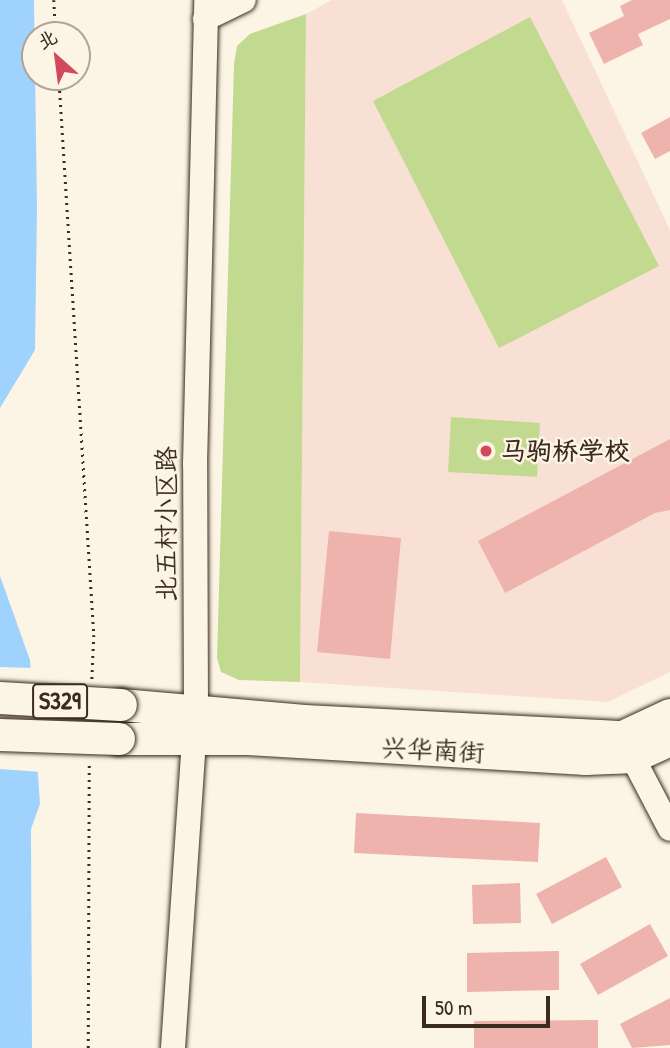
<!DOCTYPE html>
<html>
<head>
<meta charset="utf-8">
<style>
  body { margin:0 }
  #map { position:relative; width:670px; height:1048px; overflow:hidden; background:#fcf5e5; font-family:"Patrick Hand","LXGW WenKai TC",sans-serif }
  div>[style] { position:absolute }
  .built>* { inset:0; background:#f8e1d4 }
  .green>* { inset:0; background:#c2da90 }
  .water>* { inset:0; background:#9fd3fd }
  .pier>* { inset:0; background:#fcf5e5 }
  .building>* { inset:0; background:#eeb3ac }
  .path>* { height:2.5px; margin-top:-1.25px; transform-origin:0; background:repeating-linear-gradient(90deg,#3b2a1e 0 2px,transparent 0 7px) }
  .roads { filter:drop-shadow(0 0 2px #3b2a1e) drop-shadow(0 0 2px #3b2a1e) }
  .minor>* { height:24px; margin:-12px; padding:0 12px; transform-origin:12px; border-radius:12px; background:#fcf5e5 }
  .major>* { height:32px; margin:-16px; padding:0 16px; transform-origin:16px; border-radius:16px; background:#fcf5e5 }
  .bridges { filter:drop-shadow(0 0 2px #3b2a1e) drop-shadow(0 0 2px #3b2a1e) }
  .major-bridge>* { height:32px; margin:-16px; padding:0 16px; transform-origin:16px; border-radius:16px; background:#fcf5e5 }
  .dots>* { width:19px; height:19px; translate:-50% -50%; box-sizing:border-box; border:4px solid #fcf5e5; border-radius:50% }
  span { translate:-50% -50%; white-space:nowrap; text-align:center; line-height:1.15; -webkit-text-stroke:5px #fcf5e5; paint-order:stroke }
  .shield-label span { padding:2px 5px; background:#fcf5e5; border:2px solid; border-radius:5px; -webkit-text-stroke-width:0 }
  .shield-label { font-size:24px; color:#3b2a1e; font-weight:700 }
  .poi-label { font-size:26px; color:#3b2a1e; font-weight:700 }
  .left { translate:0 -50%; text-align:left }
  .street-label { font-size:26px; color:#3b2a1e }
  .north { position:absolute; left:21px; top:21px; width:70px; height:70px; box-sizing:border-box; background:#fcf5e5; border:2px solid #afa495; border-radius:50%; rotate:332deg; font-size:19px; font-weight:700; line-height:28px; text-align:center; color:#3b2a1e }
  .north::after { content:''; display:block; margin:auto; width:24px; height:32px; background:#d1495b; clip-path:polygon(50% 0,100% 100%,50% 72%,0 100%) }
  .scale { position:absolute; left:422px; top:996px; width:128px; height:32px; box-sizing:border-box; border:4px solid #3b2a1e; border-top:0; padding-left:9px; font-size:21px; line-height:24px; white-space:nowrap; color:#3b2a1e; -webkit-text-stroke:5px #fcf5e5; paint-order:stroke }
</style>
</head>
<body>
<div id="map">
  <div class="built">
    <i style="clip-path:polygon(332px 0,562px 0,670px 230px,670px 672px,608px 702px,300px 682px,306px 14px)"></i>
  </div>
  <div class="green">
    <i style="clip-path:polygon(306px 14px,300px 682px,239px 680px,221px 672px,217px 658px,234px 64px,237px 46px,250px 34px)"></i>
    <i style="clip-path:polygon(530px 17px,659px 266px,499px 348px,373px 101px)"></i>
    <i style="clip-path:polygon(451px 417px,540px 423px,537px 477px,448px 472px)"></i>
  </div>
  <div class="water">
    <i style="clip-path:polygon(0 0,34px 0,37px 208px,35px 350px,0 408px)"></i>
    <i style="clip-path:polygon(0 576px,30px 660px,40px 804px,31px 829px,32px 1048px,0 1048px)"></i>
  </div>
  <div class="pier">
    <i style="clip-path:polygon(0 667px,34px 668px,41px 772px,0 769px)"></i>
  </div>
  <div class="building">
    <i style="clip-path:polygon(632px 0,670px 0,670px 19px,638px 34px,643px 45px,604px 64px,589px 33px,624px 16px,620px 6px)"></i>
    <i style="clip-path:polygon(670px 117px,670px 151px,655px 159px,641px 133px)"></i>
    <i style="clip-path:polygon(670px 439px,670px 510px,655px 513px,505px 593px,478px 541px)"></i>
    <i style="clip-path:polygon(329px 531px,401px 538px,390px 659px,317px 652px)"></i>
    <i style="clip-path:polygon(356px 813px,540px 823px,538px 862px,354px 853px)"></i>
    <i style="clip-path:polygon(606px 857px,622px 887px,552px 924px,536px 894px)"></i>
    <i style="clip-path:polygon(520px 883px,521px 923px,473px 924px,472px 885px)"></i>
    <i style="clip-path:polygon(650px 924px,668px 956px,598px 995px,580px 964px)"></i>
    <i style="clip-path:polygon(559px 951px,559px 990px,467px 992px,467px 953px)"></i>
    <i style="clip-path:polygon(670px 998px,670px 1045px,632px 1048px,620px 1024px)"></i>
    <i style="clip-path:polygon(598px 1020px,598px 1048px,474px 1048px,474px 1021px)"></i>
  </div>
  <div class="path">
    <i style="left:54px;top:0;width:35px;rotate:87deg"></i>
    <i style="left:59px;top:77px;width:559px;rotate:86.41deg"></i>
    <i style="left:94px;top:635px;width:46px;rotate:92.5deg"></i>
    <i style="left:88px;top:1048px;width:287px;rotate:-89.8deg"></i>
  </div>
  <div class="roads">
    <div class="minor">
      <i style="left:205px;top:19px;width:43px;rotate:-26deg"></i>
      <i style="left:624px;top:741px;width:99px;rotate:62.4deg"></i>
      <i style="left:173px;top:1048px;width:340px;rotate:-86.1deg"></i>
      <i style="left:196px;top:709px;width:245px;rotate:-90.2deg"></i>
      <i style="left:195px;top:464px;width:464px;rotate:-88.6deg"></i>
    </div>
    <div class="major">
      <i style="left:121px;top:705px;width:184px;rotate:5deg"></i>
      <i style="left:304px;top:721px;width:319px;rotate:2.9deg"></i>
      <i style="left:623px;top:737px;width:52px;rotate:-25.1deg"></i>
      <i style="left:119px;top:739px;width:129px"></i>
      <i style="left:248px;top:739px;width:339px;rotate:3.4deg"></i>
      <i style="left:586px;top:759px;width:47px;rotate:-2.4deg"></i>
      <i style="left:633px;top:757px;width:41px;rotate:-24.7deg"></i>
    </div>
  </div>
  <div class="bridges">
    <div class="major-bridge">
      <i style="left:0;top:698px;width:121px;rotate:3.3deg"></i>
      <i style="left:0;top:735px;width:119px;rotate:1.9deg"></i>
    </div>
  </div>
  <div class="dots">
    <i style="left:486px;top:451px;background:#d1495b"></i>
  </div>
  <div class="shield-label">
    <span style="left:60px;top:701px">S329</span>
  </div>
  <div class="poi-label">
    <span class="left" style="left:500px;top:451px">马驹桥学校</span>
  </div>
  <div class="street-label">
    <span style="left:166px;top:524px;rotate:-90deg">北五村小区路</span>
    <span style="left:433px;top:750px;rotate:3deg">兴华南街</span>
  </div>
  <div class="north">北</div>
  <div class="scale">50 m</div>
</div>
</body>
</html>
